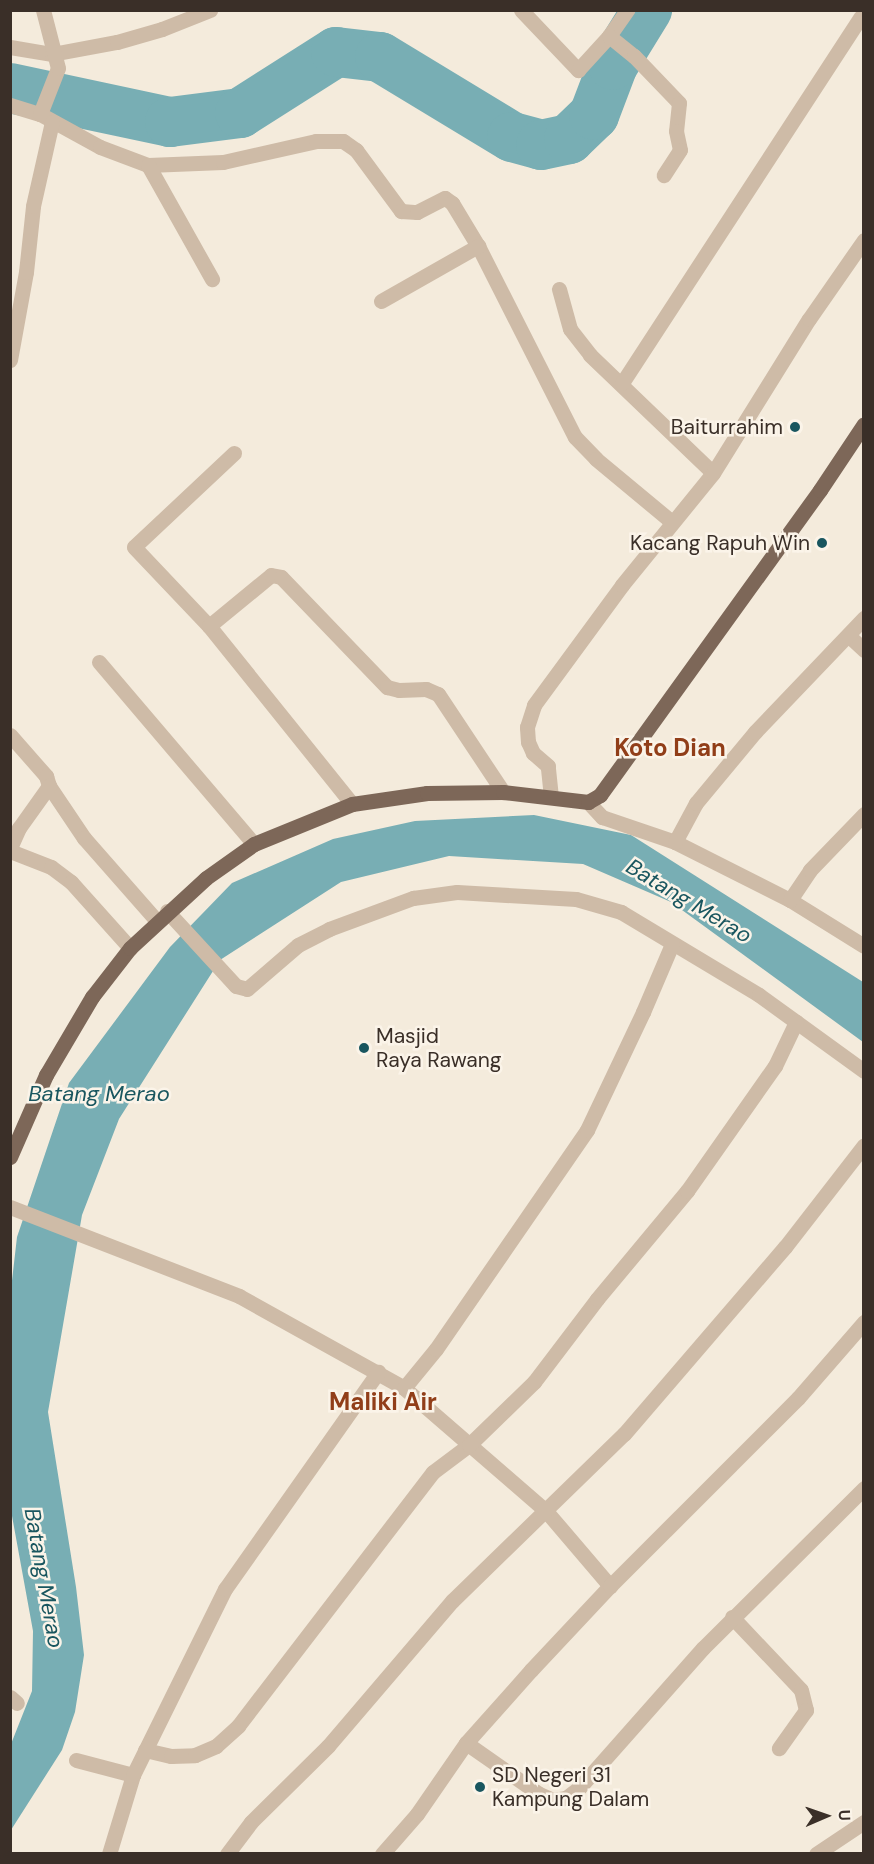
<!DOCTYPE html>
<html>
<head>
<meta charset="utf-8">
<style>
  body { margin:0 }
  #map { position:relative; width:874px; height:1864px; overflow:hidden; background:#f4ebdc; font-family:"DM Sans",sans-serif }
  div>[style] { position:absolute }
  .water>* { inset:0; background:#78aeb4 }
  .river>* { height:50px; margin:-25px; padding:0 25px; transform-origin:25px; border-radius:25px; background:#78aeb4 }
  .minor>* { height:15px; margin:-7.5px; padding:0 7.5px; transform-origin:7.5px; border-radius:7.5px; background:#cebba7 }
  .major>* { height:15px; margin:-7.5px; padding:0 7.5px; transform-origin:7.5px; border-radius:7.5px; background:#7d6758 }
  .dots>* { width:16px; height:16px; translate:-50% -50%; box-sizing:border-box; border:3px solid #fbf4e9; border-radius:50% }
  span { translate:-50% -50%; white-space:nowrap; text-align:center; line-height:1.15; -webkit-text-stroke:5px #fbf4e9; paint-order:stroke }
  .poi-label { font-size:21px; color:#3a2f28 }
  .right { translate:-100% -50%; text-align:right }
  .left { translate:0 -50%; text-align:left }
  .water-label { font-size:22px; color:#19565f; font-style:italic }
  .quarter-label { font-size:24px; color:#913e19; font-weight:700 }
  .frame { position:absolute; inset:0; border:12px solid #3a2f28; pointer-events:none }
  .north { position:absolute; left:796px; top:1786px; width:60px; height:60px; -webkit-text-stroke:4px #fbf4e9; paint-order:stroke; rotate:88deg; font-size:16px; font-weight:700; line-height:24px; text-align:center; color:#3a2f28 }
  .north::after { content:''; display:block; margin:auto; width:21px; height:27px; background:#3a2f28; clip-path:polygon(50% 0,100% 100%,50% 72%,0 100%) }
</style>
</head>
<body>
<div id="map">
  <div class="water">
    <i style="clip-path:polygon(534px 815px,631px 835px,863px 982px,863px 1042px,671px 902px,583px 864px,449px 856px,341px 882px,220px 960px,119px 1119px,82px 1215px,48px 1412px,76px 1587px,84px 1655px,75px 1712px,62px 1750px,11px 1830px,11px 1744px,32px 1691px,33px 1631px,10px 1505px,10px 1298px,17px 1237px,69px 1083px,170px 947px,232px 883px,333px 839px,415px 821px)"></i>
  </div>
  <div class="river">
    <i style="left:10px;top:88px;width:164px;rotate:12deg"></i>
    <i style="left:170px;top:122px;width:71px;rotate:-7.3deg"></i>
    <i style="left:240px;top:113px;width:114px;rotate:-32.4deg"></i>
    <i style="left:336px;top:52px;width:44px;rotate:6.5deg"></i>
    <i style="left:380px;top:57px;width:154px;rotate:31.2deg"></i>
    <i style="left:512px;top:137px;width:30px;rotate:15deg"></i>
    <i style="left:541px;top:145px;width:29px;rotate:-12deg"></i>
    <i style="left:569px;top:139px;width:35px;rotate:-44deg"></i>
    <i style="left:594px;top:115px;width:53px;rotate:-69.2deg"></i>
    <i style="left:613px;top:65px;width:65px;rotate:-58.3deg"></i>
  </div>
  <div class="minor">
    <i style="left:521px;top:10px;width:83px;rotate:46.5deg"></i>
    <i style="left:578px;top:70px;width:46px;rotate:-47.6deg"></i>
    <i style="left:609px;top:36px;width:32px;rotate:-55deg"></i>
    <i style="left:609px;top:36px;width:32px;rotate:39deg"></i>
    <i style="left:634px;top:56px;width:65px;rotate:46.2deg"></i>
    <i style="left:679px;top:103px;width:28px;rotate:96deg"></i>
    <i style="left:676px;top:131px;width:19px;rotate:78deg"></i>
    <i style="left:680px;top:150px;width:30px;rotate:123deg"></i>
    <i style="left:10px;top:47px;width:43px;rotate:9.5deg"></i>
    <i style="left:52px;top:54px;width:66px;rotate:-10.5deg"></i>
    <i style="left:117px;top:42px;width:47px;rotate:-16.1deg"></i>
    <i style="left:162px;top:29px;width:52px;rotate:-21.6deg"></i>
    <i style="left:10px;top:105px;width:31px;rotate:17deg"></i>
    <i style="left:40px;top:114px;width:68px;rotate:28.8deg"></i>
    <i style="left:100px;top:147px;width:51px;rotate:20.6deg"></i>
    <i style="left:148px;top:165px;width:75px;rotate:-2.3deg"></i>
    <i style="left:223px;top:162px;width:95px;rotate:-12.7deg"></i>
    <i style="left:316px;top:141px;width:27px"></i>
    <i style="left:343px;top:141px;width:16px;rotate:35deg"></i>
    <i style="left:356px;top:150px;width:76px;rotate:53.6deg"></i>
    <i style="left:401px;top:211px;width:16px;rotate:4deg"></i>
    <i style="left:417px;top:212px;width:31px;rotate:-27deg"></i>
    <i style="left:445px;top:198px;width:9px;rotate:36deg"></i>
    <i style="left:452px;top:203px;width:50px;rotate:58.8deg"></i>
    <i style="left:478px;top:246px;width:214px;rotate:63.1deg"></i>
    <i style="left:575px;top:437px;width:30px;rotate:46deg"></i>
    <i style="left:596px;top:459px;width:99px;rotate:39.7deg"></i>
    <i style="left:40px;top:114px;width:49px;rotate:-68.6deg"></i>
    <i style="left:58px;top:68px;width:60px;rotate:-104.5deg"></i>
    <i style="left:148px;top:165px;width:131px;rotate:60.7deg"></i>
    <i style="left:559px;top:289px;width:41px;rotate:74.6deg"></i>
    <i style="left:570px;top:329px;width:33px;rotate:52deg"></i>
    <i style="left:590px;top:355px;width:170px;rotate:43.8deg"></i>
    <i style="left:381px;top:301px;width:112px;rotate:-29.6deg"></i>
    <i style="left:10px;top:360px;width:89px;rotate:-79.7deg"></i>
    <i style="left:26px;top:272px;width:66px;rotate:-83.9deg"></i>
    <i style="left:33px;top:206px;width:86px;rotate:-77.3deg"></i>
    <i style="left:622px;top:383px;width:437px;rotate:-56.9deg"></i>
    <i style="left:234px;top:453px;width:137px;rotate:136.8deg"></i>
    <i style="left:134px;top:547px;width:109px;rotate:46.5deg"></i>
    <i style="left:209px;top:626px;width:228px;rotate:51.2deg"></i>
    <i style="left:209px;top:626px;width:80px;rotate:-39.4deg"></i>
    <i style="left:271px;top:575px;width:10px;rotate:11deg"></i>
    <i style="left:281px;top:577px;width:153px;rotate:46.1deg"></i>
    <i style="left:387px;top:687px;width:12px;rotate:14deg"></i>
    <i style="left:399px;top:690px;width:27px;rotate:-2deg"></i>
    <i style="left:426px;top:689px;width:13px;rotate:23deg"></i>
    <i style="left:438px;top:694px;width:118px;rotate:56.4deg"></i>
    <i style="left:849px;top:636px;width:21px;rotate:43deg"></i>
    <i style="left:99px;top:662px;width:239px;rotate:49.6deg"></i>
    <i style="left:10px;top:735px;width:55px;rotate:48.7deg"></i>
    <i style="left:46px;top:776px;width:10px;rotate:73deg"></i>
    <i style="left:49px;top:786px;width:63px;rotate:56.1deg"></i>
    <i style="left:84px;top:838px;width:111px;rotate:48.7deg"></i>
    <i style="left:551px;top:797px;width:31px;rotate:-96deg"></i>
    <i style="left:548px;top:766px;width:20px;rotate:-139deg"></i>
    <i style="left:533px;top:753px;width:12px;rotate:-114deg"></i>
    <i style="left:528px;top:742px;width:15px;rotate:-94deg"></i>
    <i style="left:527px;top:727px;width:23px;rotate:-72deg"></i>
    <i style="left:534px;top:705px;width:149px;rotate:-53.7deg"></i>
    <i style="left:622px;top:585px;width:144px;rotate:-50.9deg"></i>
    <i style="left:713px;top:473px;width:181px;rotate:-58.1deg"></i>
    <i style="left:809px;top:319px;width:96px;rotate:-55.2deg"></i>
    <i style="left:588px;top:802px;width:21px;rotate:47deg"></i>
    <i style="left:602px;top:817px;width:77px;rotate:18.9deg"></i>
    <i style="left:675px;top:842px;width:129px;rotate:26.8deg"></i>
    <i style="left:790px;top:900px;width:87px;rotate:31.9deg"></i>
    <i style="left:675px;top:842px;width:44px;rotate:-61.7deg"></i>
    <i style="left:696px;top:803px;width:92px;rotate:-50.3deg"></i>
    <i style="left:755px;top:732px;width:158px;rotate:-46.3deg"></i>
    <i style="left:10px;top:848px;width:22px;rotate:-66deg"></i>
    <i style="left:19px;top:828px;width:52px;rotate:-54.5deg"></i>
    <i style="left:10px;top:851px;width:44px;rotate:21.3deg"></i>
    <i style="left:51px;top:867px;width:25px;rotate:37deg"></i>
    <i style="left:71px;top:882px;width:89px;rotate:48.2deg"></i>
    <i style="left:790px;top:900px;width:36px;rotate:-56deg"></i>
    <i style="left:810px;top:870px;width:78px;rotate:-46deg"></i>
    <i style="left:167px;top:911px;width:102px;rotate:47.4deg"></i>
    <i style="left:236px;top:986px;width:11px;rotate:15deg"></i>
    <i style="left:247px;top:989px;width:67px;rotate:-40.8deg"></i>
    <i style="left:298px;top:945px;width:35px;rotate:-27deg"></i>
    <i style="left:329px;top:929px;width:90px;rotate:-20.3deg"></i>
    <i style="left:413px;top:898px;width:44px;rotate:-7.8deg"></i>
    <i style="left:457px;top:892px;width:119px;rotate:3.4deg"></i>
    <i style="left:576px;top:899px;width:47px;rotate:16.1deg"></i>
    <i style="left:621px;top:912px;width:161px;rotate:31deg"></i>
    <i style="left:759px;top:995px;width:130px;rotate:35.9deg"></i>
    <i style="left:10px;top:1207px;width:246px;rotate:21.2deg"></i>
    <i style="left:239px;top:1296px;width:189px;rotate:29.1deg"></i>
    <i style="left:404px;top:1388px;width:188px;rotate:40.9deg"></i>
    <i style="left:546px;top:1511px;width:99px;rotate:49.5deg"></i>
    <i style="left:404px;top:1388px;width:50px;rotate:-50.6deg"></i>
    <i style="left:436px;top:1349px;width:266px;rotate:-55.4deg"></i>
    <i style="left:587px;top:1130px;width:131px;rotate:-64.6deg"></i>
    <i style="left:643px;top:1012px;width:74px;rotate:-66.9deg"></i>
    <i style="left:732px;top:1617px;width:100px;rotate:46.6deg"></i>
    <i style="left:801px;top:1690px;width:21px;rotate:76deg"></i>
    <i style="left:806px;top:1710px;width:47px;rotate:125.4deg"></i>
    <i style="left:10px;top:1697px;width:9px;rotate:41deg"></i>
    <i style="left:466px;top:1743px;width:89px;rotate:34.9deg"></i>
    <i style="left:539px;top:1794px;width:15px;rotate:23deg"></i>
    <i style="left:553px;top:1800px;width:13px;rotate:-9deg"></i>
    <i style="left:566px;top:1798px;width:16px;rotate:-38deg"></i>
    <i style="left:579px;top:1788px;width:187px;rotate:-48.5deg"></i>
    <i style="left:703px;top:1648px;width:227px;rotate:-44.8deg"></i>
    <i style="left:145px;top:1750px;width:27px;rotate:13deg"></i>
    <i style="left:171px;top:1756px;width:24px;rotate:-2deg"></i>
    <i style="left:195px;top:1755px;width:23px;rotate:-23deg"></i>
    <i style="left:216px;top:1746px;width:30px;rotate:-42deg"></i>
    <i style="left:238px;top:1726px;width:320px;rotate:-52.5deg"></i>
    <i style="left:433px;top:1472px;width:45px;rotate:-36.9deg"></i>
    <i style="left:469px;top:1445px;width:91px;rotate:-44.1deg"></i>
    <i style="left:534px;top:1382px;width:104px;rotate:-52.8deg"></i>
    <i style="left:597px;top:1299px;width:141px;rotate:-50.2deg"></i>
    <i style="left:687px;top:1191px;width:153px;rotate:-54.9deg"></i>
    <i style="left:775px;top:1066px;width:49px;rotate:-64.5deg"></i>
    <i style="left:76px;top:1760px;width:59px;rotate:14.7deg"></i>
    <i style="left:109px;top:1854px;width:83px;rotate:-73.1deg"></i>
    <i style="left:133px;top:1775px;width:208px;rotate:-63.7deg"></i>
    <i style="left:225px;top:1589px;width:266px;rotate:-54.8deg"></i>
    <i style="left:227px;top:1854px;width:40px;rotate:-53deg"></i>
    <i style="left:251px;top:1822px;width:108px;rotate:-44.6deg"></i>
    <i style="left:328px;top:1746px;width:191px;rotate:-49.5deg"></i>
    <i style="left:452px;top:1601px;width:240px;rotate:-44.2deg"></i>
    <i style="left:624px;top:1434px;width:247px;rotate:-49.3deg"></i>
    <i style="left:785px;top:1247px;width:129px;rotate:-52.2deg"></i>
    <i style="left:382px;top:1854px;width:53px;rotate:-48.8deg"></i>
    <i style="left:417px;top:1814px;width:86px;rotate:-55.4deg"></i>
    <i style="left:466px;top:1743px;width:98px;rotate:-48.3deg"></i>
    <i style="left:531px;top:1670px;width:115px;rotate:-46.8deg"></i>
    <i style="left:610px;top:1586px;width:266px;rotate:-45deg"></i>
    <i style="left:798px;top:1398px;width:101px;rotate:-49deg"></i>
    <i style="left:816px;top:1854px;width:58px;rotate:-33.7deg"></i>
  </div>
  <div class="major">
    <i style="left:10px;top:1157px;width:90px;rotate:-66.3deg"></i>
    <i style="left:46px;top:1075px;width:91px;rotate:-59.5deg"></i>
    <i style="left:92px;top:997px;width:62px;rotate:-52.2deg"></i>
    <i style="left:130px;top:948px;width:103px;rotate:-42.6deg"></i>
    <i style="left:206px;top:878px;width:59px;rotate:-35.3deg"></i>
    <i style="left:254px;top:844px;width:106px;rotate:-22.2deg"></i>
    <i style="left:352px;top:804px;width:76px;rotate:-8.3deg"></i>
    <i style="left:427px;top:793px;width:76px;rotate:-0.8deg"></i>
    <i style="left:503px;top:792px;width:86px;rotate:6.7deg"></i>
    <i style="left:588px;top:802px;width:14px;rotate:-30deg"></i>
    <i style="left:600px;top:795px;width:376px;rotate:-54.2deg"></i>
    <i style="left:820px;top:490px;width:79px;rotate:-56.3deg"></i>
  </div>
  <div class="dots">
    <i style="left:795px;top:427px;background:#19565f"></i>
    <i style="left:822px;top:543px;background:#19565f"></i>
    <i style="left:364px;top:1048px;background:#19565f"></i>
    <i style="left:480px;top:1787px;background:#19565f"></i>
  </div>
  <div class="poi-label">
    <span class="right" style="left:783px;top:427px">Baiturrahim</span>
    <span class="right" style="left:810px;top:543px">Kacang Rapuh Win</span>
    <span class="left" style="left:376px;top:1048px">Masjid<br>Raya Rawang</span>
    <span class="left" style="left:492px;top:1787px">SD Negeri 31<br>Kampung Dalam</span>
  </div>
  <div class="water-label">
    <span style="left:689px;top:901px;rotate:31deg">Batang Merao</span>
    <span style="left:99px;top:1094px">Batang Merao</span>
    <span style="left:44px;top:1578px;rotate:80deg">Batang Merao</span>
  </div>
  <div class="quarter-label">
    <span style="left:670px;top:748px">Koto Dian</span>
    <span style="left:383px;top:1402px">Maliki Air</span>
  </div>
  <div class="frame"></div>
  <div class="north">U</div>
</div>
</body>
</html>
